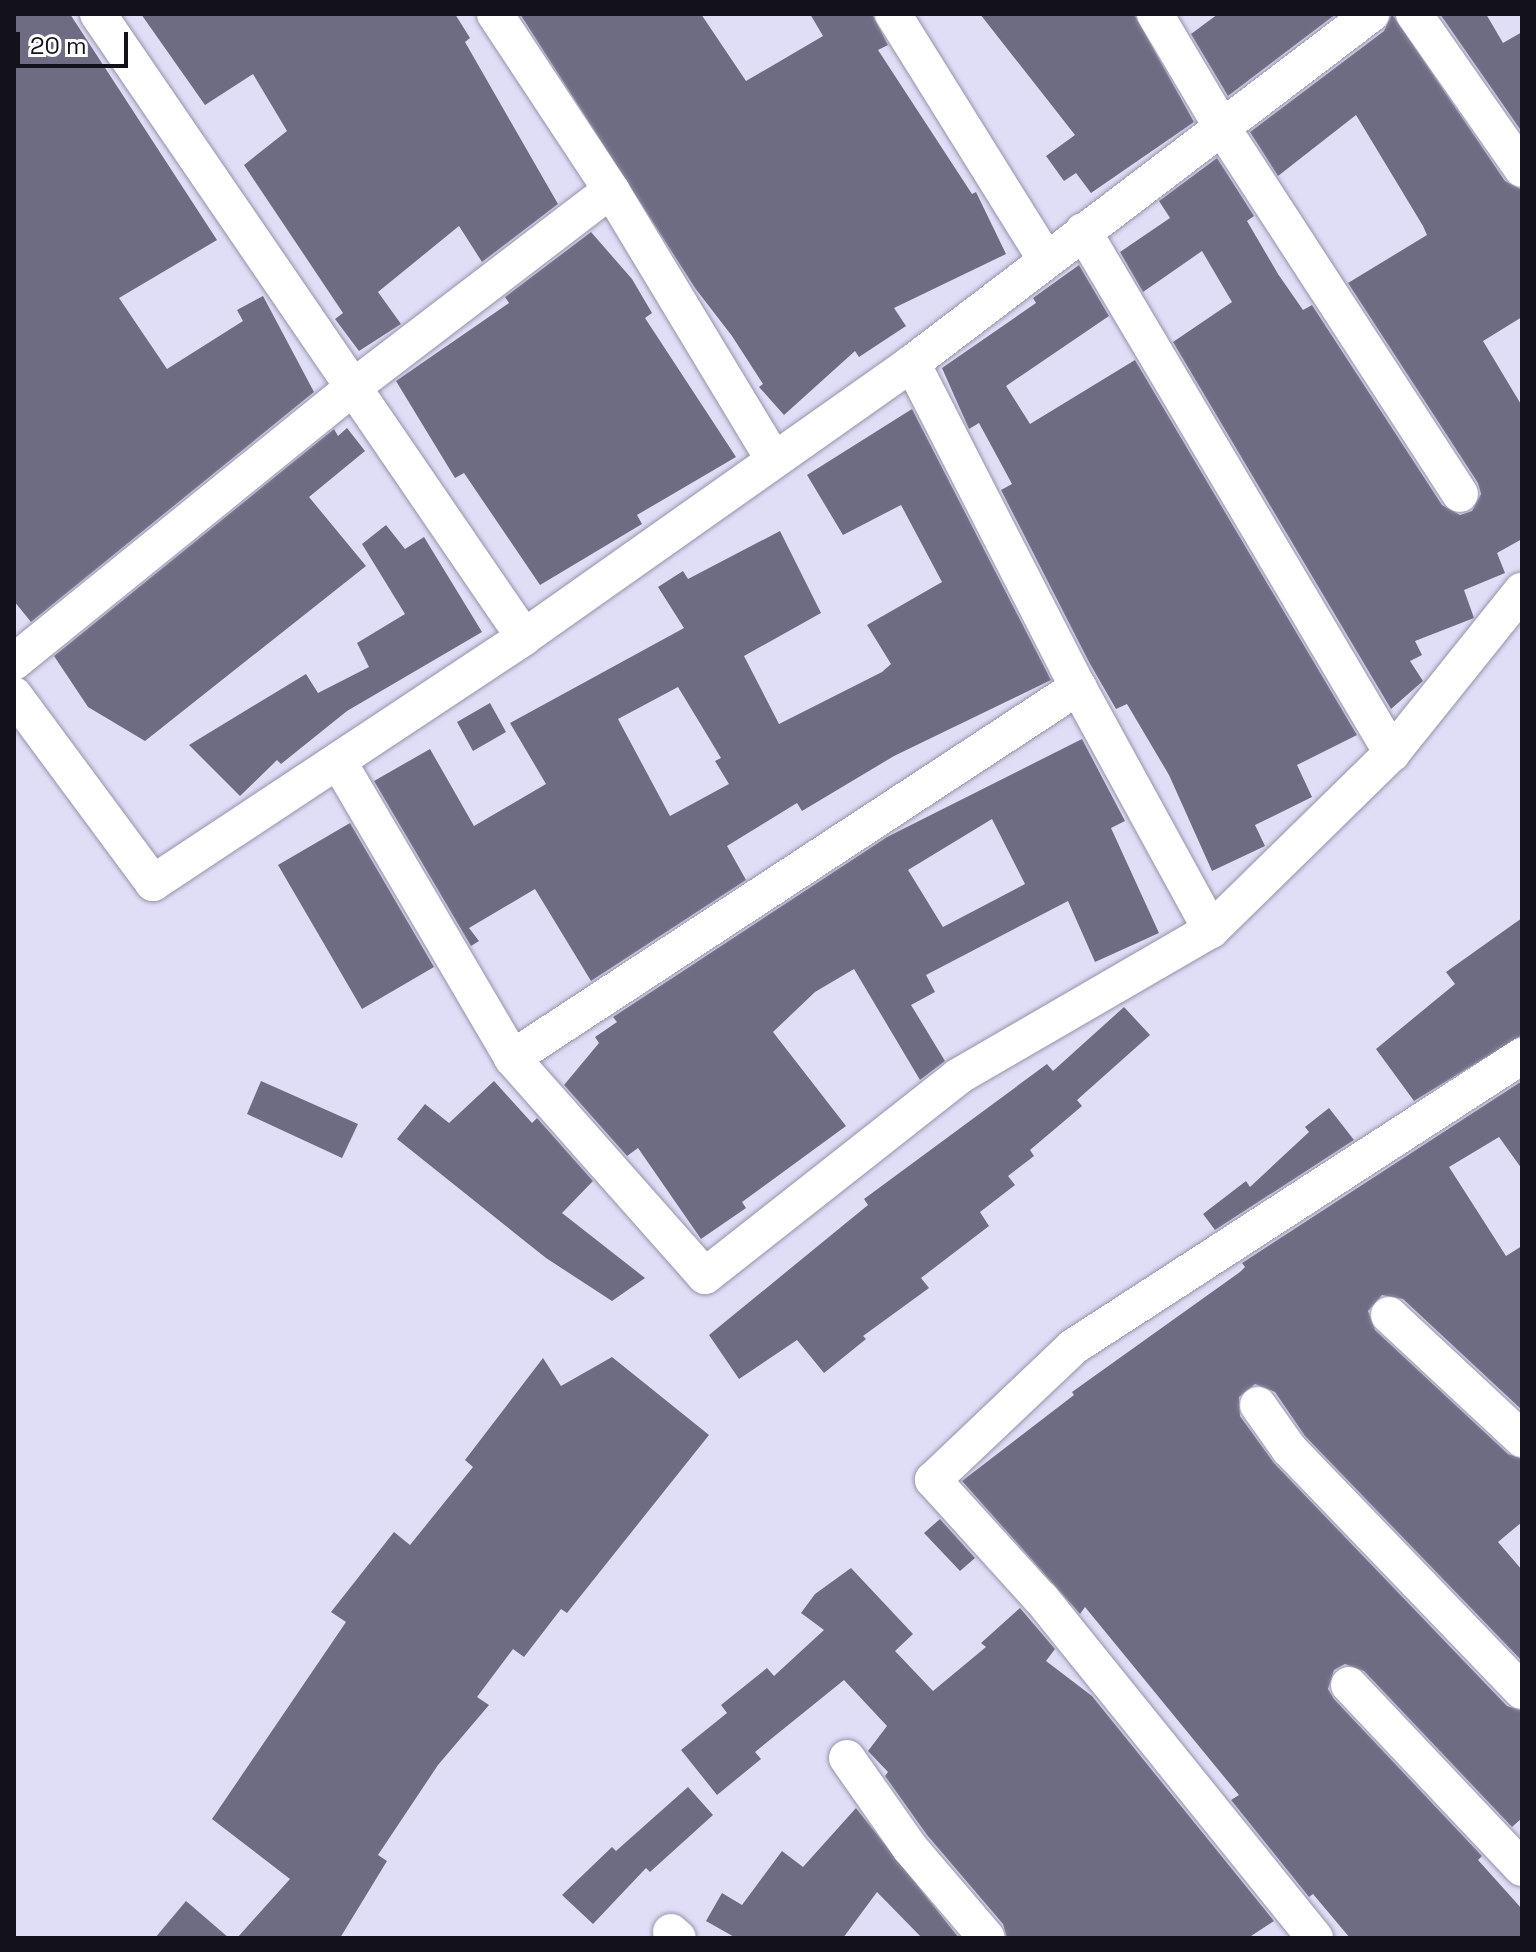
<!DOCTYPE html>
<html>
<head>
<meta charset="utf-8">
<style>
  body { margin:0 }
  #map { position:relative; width:1536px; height:1952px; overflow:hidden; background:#e0def7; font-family:"Space Grotesk",sans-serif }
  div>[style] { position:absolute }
  .building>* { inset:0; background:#6e6c82 }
  .roads { filter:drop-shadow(0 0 2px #9493aa) drop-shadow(0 0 2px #9493aa) }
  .minor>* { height:36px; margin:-18px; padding:0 18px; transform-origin:18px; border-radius:18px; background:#fff }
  span { translate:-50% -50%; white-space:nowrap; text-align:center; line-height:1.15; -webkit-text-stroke:8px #fff; paint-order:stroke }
  .frame { position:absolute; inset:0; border:16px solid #13121a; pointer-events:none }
  .scale { position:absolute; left:16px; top:32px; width:112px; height:36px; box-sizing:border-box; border:4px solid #13121a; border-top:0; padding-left:10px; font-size:24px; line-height:28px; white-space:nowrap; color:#13121a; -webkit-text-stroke:6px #fff; paint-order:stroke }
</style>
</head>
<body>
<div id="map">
  <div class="building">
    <i style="clip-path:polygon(14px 14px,70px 14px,217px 240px,119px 298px,167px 369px,243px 321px,237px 310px,263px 296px,314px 392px,31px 622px,14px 601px)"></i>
    <i style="clip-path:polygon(141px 14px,455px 14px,470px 38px,465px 42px,558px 204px,482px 262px,459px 226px,378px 292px,401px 324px,359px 351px,335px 319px,343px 313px,244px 165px,287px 131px,253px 74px,205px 105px)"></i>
    <i style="clip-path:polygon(520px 14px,701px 14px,746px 81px,823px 36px,810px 14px,872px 14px,888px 45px,878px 50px,972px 194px,976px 192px,1006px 254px,894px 308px,906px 326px,859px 357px,855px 351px,784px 415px,759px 387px,763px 384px,732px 336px,695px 288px)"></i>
    <i style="clip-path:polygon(980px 14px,1134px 14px,1194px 122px,1091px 193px,1076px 173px,1064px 181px,1046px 156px,1075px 135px)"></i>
    <i style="clip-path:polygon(1218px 14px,1336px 14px,1228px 96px,1191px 34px)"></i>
    <i style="clip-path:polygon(1392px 14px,1505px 181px,1522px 190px,1522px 317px,1483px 341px,1522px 406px,1522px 539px,1497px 553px,1505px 573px,1464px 590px,1474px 618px,1415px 641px,1422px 655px,1410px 661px,1423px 681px,1391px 709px,1173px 342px,1232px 302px,1202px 251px,1143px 292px,1120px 252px,1170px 218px,1159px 201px,1217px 158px,1254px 216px,1247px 221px,1278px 274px,1303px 310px,1312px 305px,1442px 505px,1460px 515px,1472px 511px,1481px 494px,1478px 483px,1348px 283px,1427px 235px,1423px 226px,1356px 115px,1278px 176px,1250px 132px,1384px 31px)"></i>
    <i style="clip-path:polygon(1440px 14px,1486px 14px,1503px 43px,1522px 32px,1522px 132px)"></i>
    <i style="clip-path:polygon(591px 232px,632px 279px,652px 313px,645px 318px,736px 457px,637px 515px,642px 524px,540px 585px,464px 473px,455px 478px,396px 381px,509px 303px,505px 297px)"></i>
    <i style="clip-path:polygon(1079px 265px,1109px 316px,1006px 386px,1030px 424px,1135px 360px,1357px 735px,1297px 765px,1312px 797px,1255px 825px,1265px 846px,1212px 871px,1169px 775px,1127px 704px,1116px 709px,1089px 662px,1001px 490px,1012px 484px,979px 423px,969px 429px,942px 368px,1036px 303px,1033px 298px)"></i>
    <i style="clip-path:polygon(evenodd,912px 409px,1051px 680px,894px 756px,802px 811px,797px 803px,727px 846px,746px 880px,591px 981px,535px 889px,469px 928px,479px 941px,471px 946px,374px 781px,430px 749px,474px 826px,546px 784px,510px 723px,684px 628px,658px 587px,683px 571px,688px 579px,780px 531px,821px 613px,744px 656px,779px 724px,882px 672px,891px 664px,867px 625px,942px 582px,901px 505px,843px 535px,807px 475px,912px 409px,678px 687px,721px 758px,715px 761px,729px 784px,670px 816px,618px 719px,678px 687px)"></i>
    <i style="clip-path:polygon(347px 428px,365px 451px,309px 497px,366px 566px,145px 741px,88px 707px,54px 656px,334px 429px,338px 436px)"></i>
    <i style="clip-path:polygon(386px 525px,405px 549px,424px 537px,482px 632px,347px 711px,281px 764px,277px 760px,240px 796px,189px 745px,306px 674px,318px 693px,369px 667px,357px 643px,405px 614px,362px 544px)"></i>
    <i style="clip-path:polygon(490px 703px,506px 732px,473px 751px,457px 722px)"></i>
    <i style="clip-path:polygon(evenodd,1082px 739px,1125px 821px,1111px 828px,1159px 933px,1095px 962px,1068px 901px,926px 975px,935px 992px,911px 1005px,945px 1061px,920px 1080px,854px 969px,815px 992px,773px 1032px,846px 1126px,742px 1202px,746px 1208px,701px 1239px,638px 1148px,627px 1156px,564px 1085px,599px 1043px,595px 1037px,617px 1022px,613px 1017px,887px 837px,1082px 739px,992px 819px,1025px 884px,943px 927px,908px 870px,992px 819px)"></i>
    <i style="clip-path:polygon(350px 823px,434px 967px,362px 1009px,278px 865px)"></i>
    <i style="clip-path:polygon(1522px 918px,1522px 1035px,1414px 1101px,1376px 1049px,1455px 984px,1446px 972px)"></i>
    <i style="clip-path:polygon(1124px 1007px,1150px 1035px,1077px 1100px,1082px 1106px,1030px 1150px,1034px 1156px,1008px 1176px,1015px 1185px,980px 1212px,989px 1226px,921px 1278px,929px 1288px,863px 1336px,866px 1339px,824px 1373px,797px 1340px,739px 1379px,709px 1335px,868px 1205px,864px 1199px,1047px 1064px,1053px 1071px)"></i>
    <i style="clip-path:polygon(261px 1081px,358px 1124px,342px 1158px,247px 1114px)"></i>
    <i style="clip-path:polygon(494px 1081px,532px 1123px,537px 1118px,593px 1181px,562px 1213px,645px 1278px,612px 1301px,546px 1258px,397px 1139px,425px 1104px,449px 1123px)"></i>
    <i style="clip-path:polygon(1522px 1081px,1522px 1169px,1499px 1137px,1449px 1167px,1506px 1256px,1522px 1246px,1522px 1410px,1403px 1299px,1382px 1295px,1368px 1311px,1375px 1330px,1508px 1454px,1522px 1459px,1522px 1522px,1498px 1542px,1522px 1570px,1522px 1661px,1305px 1436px,1275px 1392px,1255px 1384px,1239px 1397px,1240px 1416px,1274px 1463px,1507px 1706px,1522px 1711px,1522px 1818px,1512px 1827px,1364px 1671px,1345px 1664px,1334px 1670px,1328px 1689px,1334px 1699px,1482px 1856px,1478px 1860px,1522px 1909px,1522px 1938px,1350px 1938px,1313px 1894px,1309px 1897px,1231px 1800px,1239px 1795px,1085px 1607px,1080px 1614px,962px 1481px,1074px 1395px,1072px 1392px,1240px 1272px,1245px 1267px,1242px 1263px)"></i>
    <i style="clip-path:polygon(1329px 1108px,1354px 1140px,1215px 1230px,1203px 1214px,1246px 1181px,1250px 1187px,1309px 1132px,1305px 1127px)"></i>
    <i style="clip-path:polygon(612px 1357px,709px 1435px,567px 1613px,561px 1609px,524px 1657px,513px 1649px,477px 1697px,489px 1705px,438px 1765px,378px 1855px,387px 1861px,340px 1938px,237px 1938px,290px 1879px,212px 1819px,346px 1622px,331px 1612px,394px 1532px,410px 1545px,473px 1467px,465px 1460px,543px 1358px,561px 1386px)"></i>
    <i style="clip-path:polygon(940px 1519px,975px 1558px,960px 1571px,924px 1533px)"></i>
    <i style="clip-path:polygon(851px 1568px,913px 1634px,895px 1651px,933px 1691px,986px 1647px,981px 1643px,1020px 1608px,1055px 1649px,1046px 1661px,1092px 1696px,1274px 1921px,1248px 1938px,1007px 1938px,1003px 1924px,927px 1835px,885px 1776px,888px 1772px,868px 1751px,887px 1726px,844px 1680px,755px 1752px,761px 1759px,717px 1795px,681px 1750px,727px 1713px,721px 1705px,767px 1668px,774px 1676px,824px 1630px,801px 1613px,815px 1594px)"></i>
    <i style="clip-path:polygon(688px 1787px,713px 1815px,650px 1872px,646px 1868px,593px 1924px,562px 1895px,612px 1847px,616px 1851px)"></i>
    <i style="clip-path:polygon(856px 1808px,959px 1938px,922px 1938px,877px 1892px,843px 1938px,736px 1938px,706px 1921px,722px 1893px,742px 1905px,782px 1851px,803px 1867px)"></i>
    <i style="clip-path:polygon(186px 1901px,229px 1938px,155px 1938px)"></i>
  </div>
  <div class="roads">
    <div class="minor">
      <i style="left:98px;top:14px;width:755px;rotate:55.64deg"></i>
      <i style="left:495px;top:14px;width:211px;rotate:56.6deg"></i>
      <i style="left:611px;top:190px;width:314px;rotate:58.9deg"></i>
      <i style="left:893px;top:14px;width:287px;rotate:58.1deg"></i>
      <i style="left:1155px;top:14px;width:134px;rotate:59.4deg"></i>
      <i style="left:1223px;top:129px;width:435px;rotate:57deg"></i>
      <i style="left:1414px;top:14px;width:189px;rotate:55.1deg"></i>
      <i style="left:1083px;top:231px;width:607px;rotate:59.38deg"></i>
      <i style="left:912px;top:363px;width:364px;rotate:62.9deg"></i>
      <i style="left:1078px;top:687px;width:277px;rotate:61.3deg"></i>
      <i style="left:14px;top:662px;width:435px;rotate:-39deg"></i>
      <i style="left:352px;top:388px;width:326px;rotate:-37.4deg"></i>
      <i style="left:14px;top:695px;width:234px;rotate:53.5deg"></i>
      <i style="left:153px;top:883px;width:445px;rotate:-33.5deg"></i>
      <i style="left:524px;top:637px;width:475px;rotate:-35.2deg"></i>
      <i style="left:912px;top:363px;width:577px;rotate:-37.25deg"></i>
      <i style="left:338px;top:761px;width:344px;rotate:59.6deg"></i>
      <i style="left:512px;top:1058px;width:291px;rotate:48.5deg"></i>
      <i style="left:705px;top:1276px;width:323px;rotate:-38.2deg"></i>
      <i style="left:959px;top:1076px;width:291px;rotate:-30.1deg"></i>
      <i style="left:1211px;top:930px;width:253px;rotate:-44.4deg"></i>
      <i style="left:1392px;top:753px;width:208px;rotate:-51.3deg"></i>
      <i style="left:512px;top:1058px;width:677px;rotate:-33.24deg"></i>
      <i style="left:1389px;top:1315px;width:182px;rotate:43deg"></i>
      <i style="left:1258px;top:1405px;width:54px;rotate:54.8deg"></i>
      <i style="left:1289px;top:1449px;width:336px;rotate:46.1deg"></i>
      <i style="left:1349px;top:1685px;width:252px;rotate:46.6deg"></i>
      <i style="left:847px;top:1758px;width:110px;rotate:55deg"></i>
      <i style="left:910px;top:1848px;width:118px;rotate:49.5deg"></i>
      <i style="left:671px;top:1932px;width:9px;rotate:41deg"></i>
      <i style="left:1315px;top:1938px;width:436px;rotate:-128.9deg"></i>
      <i style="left:1041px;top:1599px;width:161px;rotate:-132.2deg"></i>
      <i style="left:933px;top:1480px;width:193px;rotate:-43.5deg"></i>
      <i style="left:1073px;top:1347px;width:535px;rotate:-32.95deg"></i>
    </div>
  </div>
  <div class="frame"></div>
  <div class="scale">20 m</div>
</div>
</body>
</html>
